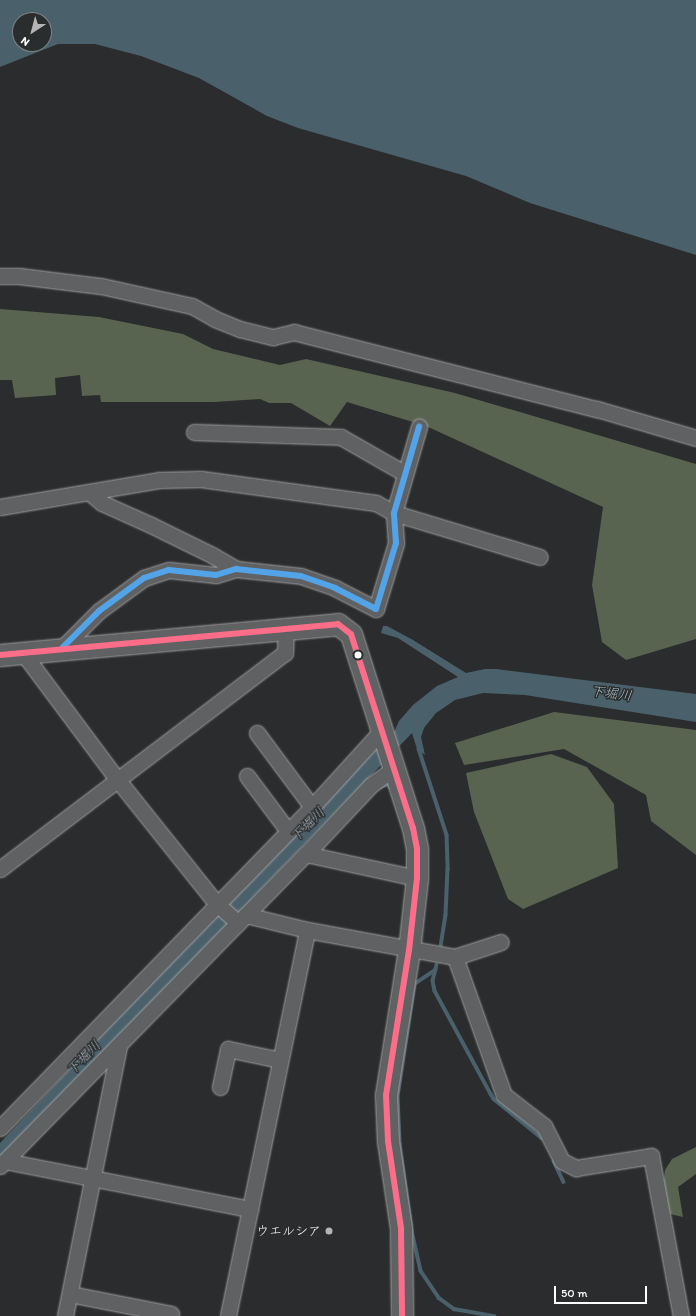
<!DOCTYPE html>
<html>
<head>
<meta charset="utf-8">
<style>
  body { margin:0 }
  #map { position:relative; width:696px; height:1316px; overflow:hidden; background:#2b2c2d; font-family:Itim,"Klee One",sans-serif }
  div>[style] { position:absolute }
  .green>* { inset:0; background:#586450 }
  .water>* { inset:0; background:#4a616c }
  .stream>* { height:3.5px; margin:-1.75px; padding:0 1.75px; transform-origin:1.75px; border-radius:1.75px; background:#4a616c }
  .roads { filter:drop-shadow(0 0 1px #a0a0a0) drop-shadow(0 0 1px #a0a0a0) }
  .minor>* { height:15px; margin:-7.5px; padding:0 7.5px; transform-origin:7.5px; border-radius:7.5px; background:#606162 }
  .secondary>* { height:21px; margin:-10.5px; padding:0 10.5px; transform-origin:10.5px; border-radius:10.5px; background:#606162 }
  .bus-1>* { height:6px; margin:-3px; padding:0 3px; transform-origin:3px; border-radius:3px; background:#53a3e8 }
  .bus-2>* { height:6px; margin:-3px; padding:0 3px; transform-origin:3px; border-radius:3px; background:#fb6d88 }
  .dots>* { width:11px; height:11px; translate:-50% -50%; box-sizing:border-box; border:2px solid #2a2d2e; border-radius:50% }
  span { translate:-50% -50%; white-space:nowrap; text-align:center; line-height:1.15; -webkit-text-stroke:3px #2a2d2e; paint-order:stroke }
  .poi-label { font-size:13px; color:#fff }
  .right { translate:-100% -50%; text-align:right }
  .water-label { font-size:14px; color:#afbac0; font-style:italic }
  .north { position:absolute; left:12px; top:12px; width:40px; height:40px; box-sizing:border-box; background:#2a2d2e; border:1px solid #7f8182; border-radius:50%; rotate:216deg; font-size:11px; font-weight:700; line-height:16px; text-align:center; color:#fff }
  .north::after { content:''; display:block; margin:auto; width:14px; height:18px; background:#b5b5b6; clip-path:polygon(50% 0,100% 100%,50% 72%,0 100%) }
  .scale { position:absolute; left:554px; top:1286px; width:93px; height:18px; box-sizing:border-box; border:2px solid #fff; border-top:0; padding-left:5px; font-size:12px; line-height:14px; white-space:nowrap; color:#fff; -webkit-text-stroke:3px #2a2d2e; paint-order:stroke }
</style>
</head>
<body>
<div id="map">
  <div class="green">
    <i style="clip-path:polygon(0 309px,99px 317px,183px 334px,213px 349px,280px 365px,306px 359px,455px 393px,696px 464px,696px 639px,626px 660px,602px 642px,592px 585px,603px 507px,426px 426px,347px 402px,330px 426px,291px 403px,269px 403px,260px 399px,214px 402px,101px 402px,100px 395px,82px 396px,80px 375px,55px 378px,56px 395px,15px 398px,12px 380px,0 380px)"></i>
    <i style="clip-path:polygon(554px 712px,696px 730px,696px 855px,651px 821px,646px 795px,564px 749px,464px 765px,455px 743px)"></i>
    <i style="clip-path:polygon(551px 754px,587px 767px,614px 804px,618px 868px,523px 909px,508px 899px,474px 812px,466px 773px)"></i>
    <i style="clip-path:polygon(696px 1147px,696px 1174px,678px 1187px,683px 1217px,670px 1214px,663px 1188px,665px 1170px,672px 1159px)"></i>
  </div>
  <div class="water">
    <i style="clip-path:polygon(evenodd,0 0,696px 0,696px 255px,530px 203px,466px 176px,298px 128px,267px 116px,199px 78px,141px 56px,95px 44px,58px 44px,0 67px,0 0,20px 20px,44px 20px,44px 44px,20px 44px,20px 20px)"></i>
    <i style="clip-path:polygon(383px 626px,387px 626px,413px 640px,466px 673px,485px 669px,496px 669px,696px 694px,696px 722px,525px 695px,483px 693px,455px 700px,436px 713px,424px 728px,421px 737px,425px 755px,417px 749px,412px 733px,0 1159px,0 1143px,230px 900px,395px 730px,399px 721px,413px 705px,437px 686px,458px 677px,398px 638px,381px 633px)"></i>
  </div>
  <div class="stream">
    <i style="left:419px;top:749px;width:90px;rotate:72deg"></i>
    <i style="left:447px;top:835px;width:34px;rotate:88deg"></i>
    <i style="left:448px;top:869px;width:46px;rotate:92.5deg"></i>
    <i style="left:446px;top:915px;width:30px;rotate:99deg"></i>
    <i style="left:378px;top:788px;width:12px;rotate:-20deg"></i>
    <i style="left:389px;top:784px;width:3px;rotate:72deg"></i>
    <i style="left:437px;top:965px;width:16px;rotate:104deg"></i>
    <i style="left:433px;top:981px;width:10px;rotate:79deg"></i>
    <i style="left:435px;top:991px;width:117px;rotate:61.5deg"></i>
    <i style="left:491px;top:1094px;width:6px;rotate:59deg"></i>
    <i style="left:494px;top:1099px;width:62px;rotate:39.1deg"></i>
    <i style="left:436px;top:970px;width:25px;rotate:146deg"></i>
    <i style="left:415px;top:984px;width:114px;rotate:98.6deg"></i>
    <i style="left:398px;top:1097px;width:47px;rotate:87.6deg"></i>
    <i style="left:400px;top:1144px;width:88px;rotate:82.1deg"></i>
    <i style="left:412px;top:1231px;width:41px;rotate:77.3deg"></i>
    <i style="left:421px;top:1271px;width:32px;rotate:56deg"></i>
    <i style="left:439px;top:1298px;width:19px;rotate:36deg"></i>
    <i style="left:454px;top:1309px;width:41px;rotate:9.9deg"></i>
    <i style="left:554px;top:1161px;width:23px;rotate:65deg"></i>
  </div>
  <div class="roads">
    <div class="minor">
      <i style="left:0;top:276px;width:19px"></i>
      <i style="left:19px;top:276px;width:83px;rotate:7deg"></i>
      <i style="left:101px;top:286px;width:93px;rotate:12.4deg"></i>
      <i style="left:192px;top:306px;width:26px;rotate:29deg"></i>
      <i style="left:215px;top:319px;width:27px;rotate:22deg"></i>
      <i style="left:240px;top:329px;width:34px;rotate:14deg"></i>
      <i style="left:273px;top:337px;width:22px;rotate:-13deg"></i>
      <i style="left:294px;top:332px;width:313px;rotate:14.3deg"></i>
      <i style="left:597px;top:409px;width:103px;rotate:16.3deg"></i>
      <i style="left:194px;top:432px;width:147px;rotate:1.9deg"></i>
      <i style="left:341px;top:437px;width:73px;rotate:29.7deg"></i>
      <i style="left:90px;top:493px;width:16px;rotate:40deg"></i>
      <i style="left:102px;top:503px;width:54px;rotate:24.2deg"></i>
      <i style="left:151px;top:525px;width:68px;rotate:26.2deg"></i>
      <i style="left:212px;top:555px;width:28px;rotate:30deg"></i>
      <i style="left:0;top:507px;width:161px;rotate:-9.6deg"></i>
      <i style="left:159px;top:480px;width:42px;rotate:-1.4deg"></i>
      <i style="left:201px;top:479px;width:177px;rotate:7.8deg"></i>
      <i style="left:376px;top:503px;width:21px;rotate:29deg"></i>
      <i style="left:394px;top:513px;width:152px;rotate:16.8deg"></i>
      <i style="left:61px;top:649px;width:54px;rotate:-45deg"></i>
      <i style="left:99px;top:611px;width:56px;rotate:-36.3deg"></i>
      <i style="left:144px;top:578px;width:26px;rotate:-18deg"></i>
      <i style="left:169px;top:570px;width:47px;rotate:6.1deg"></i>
      <i style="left:216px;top:575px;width:21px;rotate:-17deg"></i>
      <i style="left:236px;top:569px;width:65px;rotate:6.1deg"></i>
      <i style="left:301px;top:576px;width:36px;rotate:19deg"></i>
      <i style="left:335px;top:588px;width:46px;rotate:27.1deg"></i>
      <i style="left:376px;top:609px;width:69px;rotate:-73.1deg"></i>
      <i style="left:396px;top:543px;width:30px;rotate:-94deg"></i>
      <i style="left:394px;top:513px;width:90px;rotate:-73.8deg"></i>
      <i style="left:23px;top:653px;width:157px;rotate:53.3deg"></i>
      <i style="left:117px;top:779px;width:159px;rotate:51.4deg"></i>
      <i style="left:216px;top:903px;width:30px;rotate:42deg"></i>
      <i style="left:257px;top:733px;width:92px;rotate:53.4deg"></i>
      <i style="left:247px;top:776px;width:69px;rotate:53.3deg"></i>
      <i style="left:306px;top:854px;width:114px;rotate:12.2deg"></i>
      <i style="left:0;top:869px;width:358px;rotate:-37.2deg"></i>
      <i style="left:285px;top:653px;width:25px;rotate:-88deg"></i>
      <i style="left:246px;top:915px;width:63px;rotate:13.8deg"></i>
      <i style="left:307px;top:930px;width:150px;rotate:10.3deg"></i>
      <i style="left:455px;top:957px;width:146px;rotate:70.5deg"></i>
      <i style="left:504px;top:1095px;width:51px;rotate:37.8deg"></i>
      <i style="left:544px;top:1126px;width:39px;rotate:63deg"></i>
      <i style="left:562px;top:1161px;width:16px;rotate:27deg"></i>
      <i style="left:576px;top:1168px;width:76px;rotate:-9.1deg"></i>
      <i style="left:651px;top:1156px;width:163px;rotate:79.4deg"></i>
      <i style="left:455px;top:957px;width:48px;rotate:-18.1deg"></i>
      <i style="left:220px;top:1087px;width:39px;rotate:-78deg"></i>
      <i style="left:228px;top:1049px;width:53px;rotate:11.9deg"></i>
      <i style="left:0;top:1128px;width:448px;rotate:-45.8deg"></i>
      <i style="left:312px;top:807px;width:104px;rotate:-47.7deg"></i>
      <i style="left:5px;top:1161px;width:250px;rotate:11.1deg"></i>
      <i style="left:0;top:1166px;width:437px;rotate:-45.6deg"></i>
      <i style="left:306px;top:854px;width:95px;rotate:-46.7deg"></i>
      <i style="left:371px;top:785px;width:29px;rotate:-36deg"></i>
      <i style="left:70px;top:1294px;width:103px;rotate:11.2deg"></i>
      <i style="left:65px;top:1316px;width:276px;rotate:-78.7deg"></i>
      <i style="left:228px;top:1316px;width:394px;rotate:-78.4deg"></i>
    </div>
    <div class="secondary">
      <i style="left:0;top:655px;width:339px;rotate:-5.2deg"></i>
      <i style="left:338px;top:624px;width:16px;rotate:38deg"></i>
      <i style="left:351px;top:634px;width:204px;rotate:72.3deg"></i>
      <i style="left:413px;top:828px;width:21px;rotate:79deg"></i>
      <i style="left:417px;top:849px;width:29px;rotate:90deg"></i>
      <i style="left:417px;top:878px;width:72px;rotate:96.3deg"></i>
      <i style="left:409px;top:950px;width:147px;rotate:99deg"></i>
      <i style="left:386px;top:1095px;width:46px;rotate:87.5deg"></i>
      <i style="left:388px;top:1141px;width:88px;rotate:81.5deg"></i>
      <i style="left:401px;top:1228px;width:88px;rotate:89.3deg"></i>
    </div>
  </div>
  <div class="bus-1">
    <i style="left:61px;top:649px;width:54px;rotate:-45deg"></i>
    <i style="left:99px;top:611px;width:56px;rotate:-36.3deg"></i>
    <i style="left:144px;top:578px;width:26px;rotate:-18deg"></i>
    <i style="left:169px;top:570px;width:47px;rotate:6.1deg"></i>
    <i style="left:216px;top:575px;width:21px;rotate:-17deg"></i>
    <i style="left:236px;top:569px;width:65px;rotate:6.1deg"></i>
    <i style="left:301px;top:576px;width:36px;rotate:19deg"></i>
    <i style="left:335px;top:588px;width:46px;rotate:27.1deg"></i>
    <i style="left:376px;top:609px;width:69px;rotate:-73.1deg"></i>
    <i style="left:396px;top:543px;width:30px;rotate:-94deg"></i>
    <i style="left:394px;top:513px;width:90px;rotate:-73.8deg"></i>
  </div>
  <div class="bus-2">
    <i style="left:0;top:655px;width:339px;rotate:-5.2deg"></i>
    <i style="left:338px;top:624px;width:16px;rotate:38deg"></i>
    <i style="left:351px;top:634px;width:204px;rotate:72.3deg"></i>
    <i style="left:413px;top:828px;width:21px;rotate:79deg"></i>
    <i style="left:417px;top:849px;width:29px;rotate:90deg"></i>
    <i style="left:417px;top:878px;width:72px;rotate:96.3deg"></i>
    <i style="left:409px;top:950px;width:147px;rotate:99deg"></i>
    <i style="left:386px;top:1095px;width:46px;rotate:87.5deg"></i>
    <i style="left:388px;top:1141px;width:88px;rotate:81.5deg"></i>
    <i style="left:401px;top:1228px;width:88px;rotate:89.3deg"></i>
  </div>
  <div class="dots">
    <i style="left:358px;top:655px;background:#fff"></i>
    <i style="left:329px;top:1231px;background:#b5b5b6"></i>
  </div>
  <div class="poi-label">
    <span class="right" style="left:321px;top:1231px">ウエルシア</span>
  </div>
  <div class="water-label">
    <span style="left:611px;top:694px;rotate:7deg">下堀川</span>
    <span style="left:308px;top:825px;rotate:-45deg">下堀川</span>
    <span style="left:84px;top:1058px;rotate:-46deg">下堀川</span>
  </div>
  <div class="north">N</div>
  <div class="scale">50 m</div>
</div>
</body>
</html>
